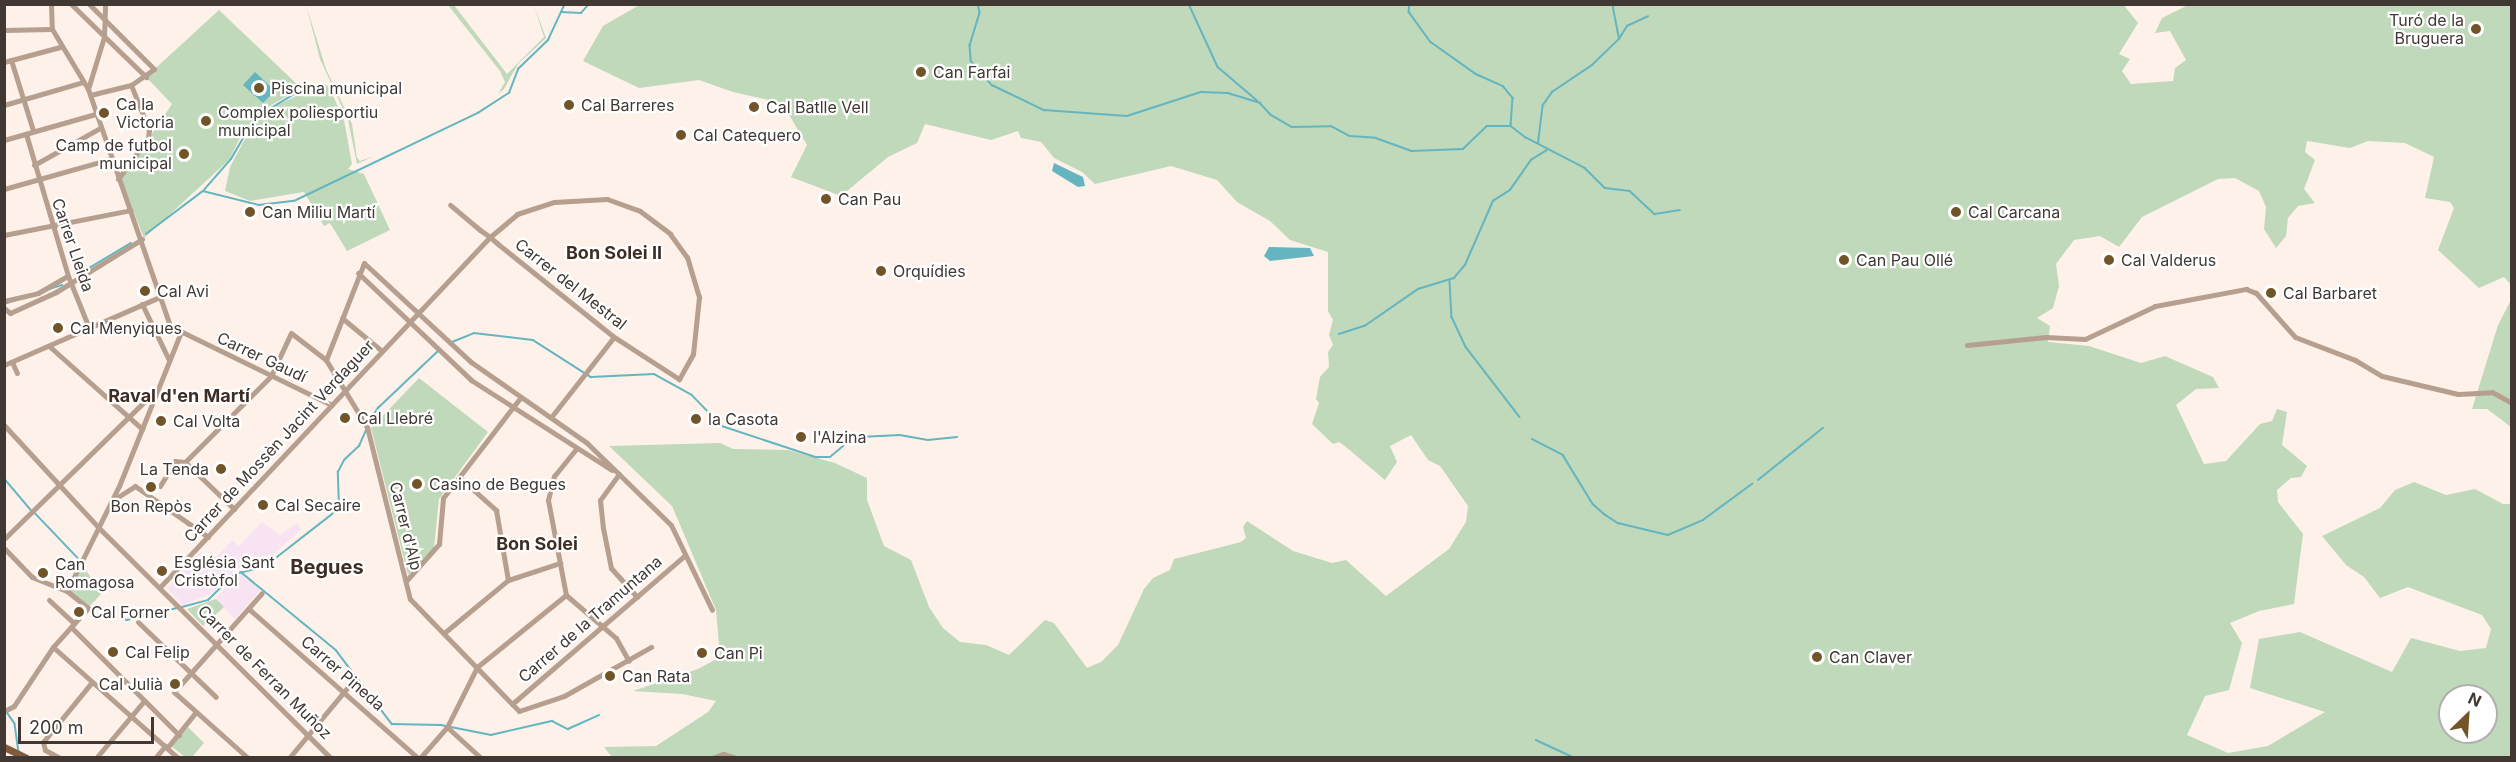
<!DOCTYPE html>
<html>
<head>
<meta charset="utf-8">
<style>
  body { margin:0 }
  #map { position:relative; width:2516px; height:762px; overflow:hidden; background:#fef1e9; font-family:Inter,sans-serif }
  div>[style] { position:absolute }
  .education>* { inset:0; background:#f7e3f2 }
  .green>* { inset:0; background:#bfd9ba }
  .water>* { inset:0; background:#64b5c0 }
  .stream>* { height:1.5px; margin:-0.75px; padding:0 0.75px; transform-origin:0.75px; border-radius:0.75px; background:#64b5c0 }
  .minor>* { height:5px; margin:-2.5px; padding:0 2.5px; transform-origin:2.5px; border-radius:2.5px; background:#b69f8e }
  .major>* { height:7px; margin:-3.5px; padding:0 3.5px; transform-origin:3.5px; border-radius:3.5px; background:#815a3b }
  .dots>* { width:16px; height:16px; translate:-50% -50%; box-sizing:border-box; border:3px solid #fff; border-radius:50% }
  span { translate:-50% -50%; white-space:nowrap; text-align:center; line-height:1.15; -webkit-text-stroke:4.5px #fff; paint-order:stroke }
  .poi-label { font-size:16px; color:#413833 }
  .right { translate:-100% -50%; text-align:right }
  .left { translate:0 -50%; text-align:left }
  .street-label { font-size:16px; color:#413833 }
  .neighbourhood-label { font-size:18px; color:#3e2d23; font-weight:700 }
  .quarter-label { font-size:20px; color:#3e2d23; font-weight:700 }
  .frame { position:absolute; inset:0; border:6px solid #413833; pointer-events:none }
  .north { position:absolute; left:2438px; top:684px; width:60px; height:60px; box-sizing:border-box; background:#fff; border:2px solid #b3afad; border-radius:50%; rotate:25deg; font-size:16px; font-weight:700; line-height:24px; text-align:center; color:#413833 }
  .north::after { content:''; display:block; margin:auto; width:21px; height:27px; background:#715427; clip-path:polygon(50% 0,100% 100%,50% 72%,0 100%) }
  .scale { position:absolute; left:18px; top:717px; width:136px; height:27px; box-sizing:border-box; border:3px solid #413833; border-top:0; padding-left:8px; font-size:18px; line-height:21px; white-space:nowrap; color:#413833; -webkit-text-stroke:4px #fff; paint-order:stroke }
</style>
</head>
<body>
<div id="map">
  <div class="education">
    <i style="clip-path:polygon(262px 522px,280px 535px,297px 523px,301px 530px,273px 554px,247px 569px,237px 569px,213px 593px,183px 605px,167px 588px,201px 552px,211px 563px,232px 540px,239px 546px)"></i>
    <i style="clip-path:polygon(239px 573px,261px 589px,235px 619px,216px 599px)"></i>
  </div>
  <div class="green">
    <i style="clip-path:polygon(evenodd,641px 4px,2123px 4px,2138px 23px,2119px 54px,2130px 59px,2122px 71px,2131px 84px,2173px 81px,2175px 68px,2186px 60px,2170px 31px,2155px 33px,2162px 18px,2188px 5px,2511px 5px,2511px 285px,2504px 277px,2479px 288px,2438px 250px,2454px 208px,2450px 202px,2425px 198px,2434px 157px,2405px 143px,2368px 141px,2350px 148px,2307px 141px,2305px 152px,2315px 160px,2304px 189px,2315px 203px,2298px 206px,2288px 218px,2286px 236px,2276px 248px,2264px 229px,2266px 207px,2259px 191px,2235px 178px,2218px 179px,2142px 217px,2119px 247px,2100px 236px,2074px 240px,2056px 264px,2059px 286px,2053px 308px,2037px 318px,2050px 326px,2048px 342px,2089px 346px,2141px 363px,2165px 356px,2213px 377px,2219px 388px,2196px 389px,2176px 405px,2204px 464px,2226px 461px,2260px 424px,2272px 421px,2277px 409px,2287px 412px,2282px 445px,2307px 466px,2301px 477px,2291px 478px,2277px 490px,2278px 502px,2303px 534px,2294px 604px,2259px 611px,2230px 623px,2242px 643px,2229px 690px,2205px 696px,2187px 735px,2228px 753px,2268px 746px,2325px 712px,2250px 688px,2259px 639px,2300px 632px,2392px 672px,2411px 638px,2460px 651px,2486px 648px,2491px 629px,2482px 615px,2408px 587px,2380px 598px,2364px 577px,2346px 565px,2322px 536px,2380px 508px,2395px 490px,2414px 482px,2446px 495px,2475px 489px,2503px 504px,2511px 504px,2511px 757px,612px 757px,604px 747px,656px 746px,708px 712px,716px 701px,682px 694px,633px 691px,698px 669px,720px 657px,716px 610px,672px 506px,609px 446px,720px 443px,733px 449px,788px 450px,835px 463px,867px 478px,867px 500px,884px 546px,911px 560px,929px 607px,943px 628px,960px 642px,986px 645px,1009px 655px,1045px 620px,1054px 623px,1087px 668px,1101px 662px,1118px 645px,1144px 589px,1153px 578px,1170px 570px,1174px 559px,1241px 542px,1246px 538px,1243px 527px,1247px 521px,1293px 551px,1332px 563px,1346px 560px,1386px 596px,1449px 549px,1466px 522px,1468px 506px,1440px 466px,1428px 460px,1411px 435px,1390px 446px,1397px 462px,1385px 480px,1346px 447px,1339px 442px,1333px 444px,1312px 424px,1319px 403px,1316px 399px,1320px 377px,1329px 367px,1328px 352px,1333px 345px,1329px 335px,1333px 320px,1328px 311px,1328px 252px,1290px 240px,1270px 221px,1237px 202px,1217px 180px,1171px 166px,1095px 184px,1082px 172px,1054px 158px,1041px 142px,1021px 138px,1018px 131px,991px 140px,925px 124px,917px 143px,888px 157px,841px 196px,791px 177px,807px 145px,782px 103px,733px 92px,699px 80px,639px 88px,583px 61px,603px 26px,641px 4px,2450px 696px,2486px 696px,2486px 732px,2450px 732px,2450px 696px)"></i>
    <i style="clip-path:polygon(306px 5px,326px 69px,352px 124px,357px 158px,360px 161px,374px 156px,357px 164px,348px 120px,320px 59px)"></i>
    <i style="clip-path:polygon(448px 5px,454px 5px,507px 74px,544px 37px,534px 5px,546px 38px,518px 64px,504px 89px,498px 94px,505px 82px,500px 71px)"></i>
    <i style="clip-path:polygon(219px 10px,301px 88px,261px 111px,243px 132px,229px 160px,144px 238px,121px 180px,172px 104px,146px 77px)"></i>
    <i style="clip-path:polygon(323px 83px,329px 87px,344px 120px,352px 164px,348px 169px,364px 174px,390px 230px,347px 251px,330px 223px,324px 226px,304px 192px,250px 201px,225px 191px,230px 167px,252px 126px,265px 111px)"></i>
    <i style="clip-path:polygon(2511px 300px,2511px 427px,2487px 409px,2472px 409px,2498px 325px)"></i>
    <i style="clip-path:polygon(419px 378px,488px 432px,439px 499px,434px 548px,408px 575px,371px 428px)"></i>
    <i style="clip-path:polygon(81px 562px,101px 594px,88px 608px,67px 589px)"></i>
    <i style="clip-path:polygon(216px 599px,224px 607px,203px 626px,187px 609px)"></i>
    <i style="clip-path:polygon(188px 727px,204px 743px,192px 757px,185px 757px,171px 746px)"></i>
  </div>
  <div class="water">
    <i style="clip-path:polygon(255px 72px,275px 91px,263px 103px,243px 85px)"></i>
    <i style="clip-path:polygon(1054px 163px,1083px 177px,1085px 186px,1078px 187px,1052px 171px)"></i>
    <i style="clip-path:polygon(1269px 247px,1310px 248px,1314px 256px,1270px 261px,1264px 256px)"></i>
  </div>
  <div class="stream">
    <i style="left:978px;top:4px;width:9px;rotate:77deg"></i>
    <i style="left:980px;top:13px;width:34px;rotate:107deg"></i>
    <i style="left:970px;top:45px;width:16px;rotate:86deg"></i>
    <i style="left:971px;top:61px;width:32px;rotate:49deg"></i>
    <i style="left:992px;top:85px;width:58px;rotate:25.7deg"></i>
    <i style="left:1044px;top:110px;width:83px;rotate:4.1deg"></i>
    <i style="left:1127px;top:116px;width:78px;rotate:-18deg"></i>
    <i style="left:1201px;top:92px;width:27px;rotate:2deg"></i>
    <i style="left:1228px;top:93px;width:34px;rotate:17deg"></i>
    <i style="left:1260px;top:103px;width:16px;rotate:47deg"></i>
    <i style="left:1271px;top:115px;width:24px;rotate:30deg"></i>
    <i style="left:1292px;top:127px;width:39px;rotate:-1deg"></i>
    <i style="left:1331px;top:126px;width:21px;rotate:28deg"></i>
    <i style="left:1350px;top:136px;width:26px;rotate:4deg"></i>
    <i style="left:1376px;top:138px;width:37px;rotate:20deg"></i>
    <i style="left:1411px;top:151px;width:52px;rotate:-2.2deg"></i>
    <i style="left:1463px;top:149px;width:33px;rotate:-44deg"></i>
    <i style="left:1487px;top:126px;width:24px"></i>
    <i style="left:1189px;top:4px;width:69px;rotate:65.3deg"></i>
    <i style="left:1218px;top:67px;width:52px;rotate:40.4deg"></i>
    <i style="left:1410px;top:4px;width:8px;rotate:97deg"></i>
    <i style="left:1409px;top:12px;width:37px;rotate:54deg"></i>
    <i style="left:1431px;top:42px;width:55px;rotate:35.4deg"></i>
    <i style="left:1476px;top:74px;width:30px;rotate:24deg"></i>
    <i style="left:1503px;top:86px;width:16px;rotate:50deg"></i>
    <i style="left:1513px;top:98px;width:28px;rotate:94deg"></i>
    <i style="left:1511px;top:126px;width:18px;rotate:38deg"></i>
    <i style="left:1525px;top:137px;width:68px;rotate:27.3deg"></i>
    <i style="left:1585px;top:168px;width:28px;rotate:45deg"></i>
    <i style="left:1605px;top:188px;width:25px;rotate:7deg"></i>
    <i style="left:1630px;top:191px;width:34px;rotate:43deg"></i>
    <i style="left:1655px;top:214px;width:25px;rotate:-9deg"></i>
    <i style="left:561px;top:12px;width:20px;rotate:3deg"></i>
    <i style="left:581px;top:13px;width:12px;rotate:-48deg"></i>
    <i style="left:1619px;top:39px;width:15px;rotate:-58deg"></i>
    <i style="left:1627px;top:26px;width:23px;rotate:-25deg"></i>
    <i style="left:1538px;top:143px;width:38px;rotate:-83deg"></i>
    <i style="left:1543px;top:105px;width:16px;rotate:-55deg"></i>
    <i style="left:1552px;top:92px;width:48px;rotate:-34deg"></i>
    <i style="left:1592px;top:65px;width:37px;rotate:-44deg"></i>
    <i style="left:1619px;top:39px;width:36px;rotate:-101deg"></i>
    <i style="left:204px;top:190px;width:41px;rotate:-48.9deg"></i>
    <i style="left:231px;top:159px;width:48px;rotate:-59.7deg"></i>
    <i style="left:255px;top:118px;width:52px;rotate:-31.5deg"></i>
    <i style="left:146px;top:234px;width:71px;rotate:-37deg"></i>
    <i style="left:203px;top:191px;width:58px;rotate:14deg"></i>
    <i style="left:259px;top:205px;width:35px;rotate:-7deg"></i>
    <i style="left:294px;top:201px;width:204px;rotate:-25.6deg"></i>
    <i style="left:478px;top:113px;width:37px;rotate:-33deg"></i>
    <i style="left:509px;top:93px;width:26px;rotate:-69deg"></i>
    <i style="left:518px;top:69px;width:42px;rotate:-44deg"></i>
    <i style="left:548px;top:40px;width:40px;rotate:-65deg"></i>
    <i style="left:81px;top:273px;width:58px;rotate:-31deg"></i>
    <i style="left:1450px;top:281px;width:36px;rotate:87deg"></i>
    <i style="left:1452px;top:317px;width:33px;rotate:65deg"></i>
    <i style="left:1466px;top:347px;width:88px;rotate:52.4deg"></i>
    <i style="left:4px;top:304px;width:61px;rotate:-18.1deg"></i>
    <i style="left:1339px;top:334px;width:28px;rotate:-18deg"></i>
    <i style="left:1366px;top:325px;width:63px;rotate:-34.7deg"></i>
    <i style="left:1418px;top:289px;width:38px;rotate:-17deg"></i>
    <i style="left:1454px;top:278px;width:17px;rotate:-50deg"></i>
    <i style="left:1465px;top:265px;width:70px;rotate:-66.4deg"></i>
    <i style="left:1493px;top:201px;width:20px;rotate:-33deg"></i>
    <i style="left:1510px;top:190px;width:37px;rotate:-55deg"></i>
    <i style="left:1531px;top:160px;width:19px;rotate:-32deg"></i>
    <i style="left:452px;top:342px;width:24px;rotate:-22deg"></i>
    <i style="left:474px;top:333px;width:59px;rotate:6.8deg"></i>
    <i style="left:533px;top:340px;width:69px;rotate:32.5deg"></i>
    <i style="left:591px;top:377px;width:63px;rotate:-2.7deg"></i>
    <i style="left:654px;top:374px;width:43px;rotate:28.9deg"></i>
    <i style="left:692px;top:395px;width:43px;rotate:45.9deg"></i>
    <i style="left:722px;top:426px;width:99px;rotate:18.3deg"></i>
    <i style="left:816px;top:457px;width:14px"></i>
    <i style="left:830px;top:457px;width:26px;rotate:-40deg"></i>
    <i style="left:850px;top:440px;width:10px;rotate:-17deg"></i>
    <i style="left:860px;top:437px;width:40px;rotate:-2.9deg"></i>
    <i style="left:900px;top:435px;width:28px;rotate:10deg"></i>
    <i style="left:928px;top:440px;width:29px;rotate:-6deg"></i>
    <i style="left:368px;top:425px;width:20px;rotate:-60deg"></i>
    <i style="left:378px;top:408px;width:83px;rotate:-43.5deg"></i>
    <i style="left:1532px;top:439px;width:35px;rotate:27deg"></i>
    <i style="left:1563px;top:455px;width:57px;rotate:58.5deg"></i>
    <i style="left:1593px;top:504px;width:15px;rotate:42deg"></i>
    <i style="left:1604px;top:514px;width:17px;rotate:33deg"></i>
    <i style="left:1618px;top:523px;width:51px;rotate:13.5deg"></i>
    <i style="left:1668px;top:535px;width:38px;rotate:-23deg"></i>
    <i style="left:1703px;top:520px;width:61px;rotate:-36.3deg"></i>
    <i style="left:4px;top:478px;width:42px;rotate:49.8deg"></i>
    <i style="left:1758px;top:480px;width:83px;rotate:-38.7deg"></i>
    <i style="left:35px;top:513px;width:62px;rotate:46.3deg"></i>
    <i style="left:241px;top:572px;width:123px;rotate:39.4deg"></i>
    <i style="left:336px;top:650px;width:93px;rotate:52.9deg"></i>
    <i style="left:392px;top:724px;width:49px;rotate:1.2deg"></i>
    <i style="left:441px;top:725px;width:51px;rotate:11.3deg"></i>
    <i style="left:491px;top:735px;width:63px;rotate:-12.9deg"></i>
    <i style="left:552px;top:721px;width:18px;rotate:27deg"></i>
    <i style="left:568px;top:729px;width:34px;rotate:-24deg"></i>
    <i style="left:182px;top:607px;width:27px;rotate:-15deg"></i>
    <i style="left:208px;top:600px;width:37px;rotate:-44deg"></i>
    <i style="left:235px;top:574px;width:25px;rotate:-14deg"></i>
    <i style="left:259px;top:568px;width:21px;rotate:-31deg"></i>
    <i style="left:277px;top:557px;width:68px;rotate:-37.9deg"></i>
    <i style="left:331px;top:515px;width:11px;rotate:-45deg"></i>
    <i style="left:339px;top:507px;width:35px;rotate:-92deg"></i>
    <i style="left:338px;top:472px;width:13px;rotate:-63deg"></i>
    <i style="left:344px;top:460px;width:21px;rotate:-43deg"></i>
    <i style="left:359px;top:446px;width:17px;rotate:-66deg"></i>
    <i style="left:121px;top:618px;width:6px;rotate:18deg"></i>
    <i style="left:127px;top:620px;width:51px;rotate:-13.5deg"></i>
    <i style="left:4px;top:708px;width:19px;rotate:55deg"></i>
    <i style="left:15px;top:724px;width:27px;rotate:82deg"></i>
    <i style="left:1536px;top:740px;width:43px;rotate:24.8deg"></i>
  </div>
  <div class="minor">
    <i style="left:51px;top:4px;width:25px;rotate:88deg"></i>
    <i style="left:52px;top:29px;width:70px;rotate:59deg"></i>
    <i style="left:88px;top:89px;width:251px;rotate:70.9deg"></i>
    <i style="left:170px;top:326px;width:180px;rotate:26deg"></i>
    <i style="left:71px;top:4px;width:105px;rotate:44.2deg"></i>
    <i style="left:89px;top:4px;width:92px;rotate:45deg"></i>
    <i style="left:154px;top:69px;width:28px;rotate:145deg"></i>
    <i style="left:131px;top:85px;width:42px;rotate:166.3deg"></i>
    <i style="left:4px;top:30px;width:48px;rotate:-1.2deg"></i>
    <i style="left:11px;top:60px;width:73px;rotate:72.6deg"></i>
    <i style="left:4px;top:62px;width:58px;rotate:-15deg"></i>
    <i style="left:88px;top:89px;width:54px;rotate:-72.9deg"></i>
    <i style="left:104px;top:37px;width:33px;rotate:-88deg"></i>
    <i style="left:4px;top:105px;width:82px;rotate:-16.2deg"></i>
    <i style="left:26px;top:134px;width:148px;rotate:73.5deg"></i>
    <i style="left:68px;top:276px;width:56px;rotate:68deg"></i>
    <i style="left:4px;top:140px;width:95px;rotate:-15.9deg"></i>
    <i style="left:34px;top:165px;width:76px;rotate:-29.3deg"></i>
    <i style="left:118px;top:179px;width:51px;rotate:-53.8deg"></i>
    <i style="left:148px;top:138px;width:8px;rotate:-83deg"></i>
    <i style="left:149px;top:130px;width:48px;rotate:-111.8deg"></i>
    <i style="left:4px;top:189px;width:110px;rotate:-15.8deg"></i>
    <i style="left:4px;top:235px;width:129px;rotate:-11.1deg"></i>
    <i style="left:358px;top:273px;width:156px;rotate:43.4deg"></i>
    <i style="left:471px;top:380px;width:167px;rotate:32.6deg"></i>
    <i style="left:4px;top:301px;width:35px;rotate:-13deg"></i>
    <i style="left:38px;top:293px;width:34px;rotate:-30deg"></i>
    <i style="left:142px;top:304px;width:62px;rotate:64.3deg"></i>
    <i style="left:4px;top:308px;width:8px;rotate:40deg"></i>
    <i style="left:10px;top:313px;width:51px;rotate:-24.5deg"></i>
    <i style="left:56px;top:292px;width:101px;rotate:-31.6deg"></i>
    <i style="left:342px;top:318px;width:52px;rotate:39.5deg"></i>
    <i style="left:1967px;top:345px;width:79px;rotate:-5.8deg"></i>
    <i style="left:2046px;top:337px;width:39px;rotate:3deg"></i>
    <i style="left:2085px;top:339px;width:77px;rotate:-25.2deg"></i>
    <i style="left:2155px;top:306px;width:93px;rotate:-10.6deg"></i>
    <i style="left:2246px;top:289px;width:11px;rotate:22deg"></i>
    <i style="left:2256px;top:293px;width:59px;rotate:48.4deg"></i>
    <i style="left:2295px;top:337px;width:64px;rotate:21deg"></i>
    <i style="left:2355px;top:360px;width:31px;rotate:31deg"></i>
    <i style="left:2382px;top:376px;width:78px;rotate:13.3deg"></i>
    <i style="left:2458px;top:394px;width:34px;rotate:-3deg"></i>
    <i style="left:2492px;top:392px;width:23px;rotate:29deg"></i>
    <i style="left:49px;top:346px;width:125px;rotate:41.7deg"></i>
    <i style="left:326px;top:360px;width:104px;rotate:-68.6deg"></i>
    <i style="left:364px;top:263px;width:146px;rotate:42.8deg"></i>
    <i style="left:471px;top:362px;width:141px;rotate:34.9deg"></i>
    <i style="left:587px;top:443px;width:117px;rotate:44.3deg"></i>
    <i style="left:671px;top:525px;width:94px;rotate:64.2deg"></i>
    <i style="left:12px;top:362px;width:12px;rotate:66deg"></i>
    <i style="left:4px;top:365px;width:167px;rotate:-23.6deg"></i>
    <i style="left:552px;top:416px;width:100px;rotate:-51.9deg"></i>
    <i style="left:4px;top:425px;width:139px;rotate:47.3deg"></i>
    <i style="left:98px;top:527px;width:328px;rotate:44.8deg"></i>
    <i style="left:576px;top:449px;width:35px;rotate:129deg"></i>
    <i style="left:554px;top:476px;width:25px;rotate:104deg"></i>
    <i style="left:548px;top:500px;width:97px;rotate:79.3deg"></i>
    <i style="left:566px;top:595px;width:66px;rotate:40.7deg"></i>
    <i style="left:616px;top:638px;width:26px;rotate:61deg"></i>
    <i style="left:185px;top:462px;width:122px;rotate:-45deg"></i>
    <i style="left:271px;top:376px;width:47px;rotate:-65.1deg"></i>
    <i style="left:291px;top:333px;width:44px;rotate:37.6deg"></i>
    <i style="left:326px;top:360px;width:79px;rotate:58.5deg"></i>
    <i style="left:367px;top:427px;width:177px;rotate:76deg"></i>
    <i style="left:410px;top:599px;width:156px;rotate:45.8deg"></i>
    <i style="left:519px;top:711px;width:47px;rotate:-18.4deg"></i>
    <i style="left:564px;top:696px;width:100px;rotate:-29.4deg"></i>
    <i style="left:619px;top:474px;width:32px;rotate:126deg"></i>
    <i style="left:600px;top:500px;width:28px;rotate:84deg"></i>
    <i style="left:603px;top:528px;width:41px;rotate:78.7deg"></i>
    <i style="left:611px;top:568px;width:39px;rotate:48deg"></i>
    <i style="left:459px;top:477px;width:50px;rotate:41.7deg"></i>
    <i style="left:496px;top:510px;width:71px;rotate:80.3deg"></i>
    <i style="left:160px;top:486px;width:29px;rotate:-59deg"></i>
    <i style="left:175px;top:461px;width:10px;rotate:6deg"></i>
    <i style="left:185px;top:462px;width:68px;rotate:43.8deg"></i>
    <i style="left:113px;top:500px;width:26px;rotate:-32deg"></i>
    <i style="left:135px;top:486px;width:89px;rotate:34.9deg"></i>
    <i style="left:4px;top:539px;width:211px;rotate:-44.4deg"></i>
    <i style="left:4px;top:548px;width:40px;rotate:46deg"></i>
    <i style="left:32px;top:577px;width:38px;rotate:22deg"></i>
    <i style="left:67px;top:591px;width:27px;rotate:39deg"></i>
    <i style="left:88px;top:608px;width:52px;rotate:131.9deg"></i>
    <i style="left:53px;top:647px;width:71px;rotate:123.5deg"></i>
    <i style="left:14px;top:706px;width:11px;rotate:153deg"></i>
    <i style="left:406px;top:581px;width:50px;rotate:-48.3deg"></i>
    <i style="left:439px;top:544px;width:46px;rotate:-85deg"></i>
    <i style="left:443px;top:498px;width:126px;rotate:-52.4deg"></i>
    <i style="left:160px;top:587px;width:481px;rotate:-46.7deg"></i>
    <i style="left:490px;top:237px;width:35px;rotate:-40deg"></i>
    <i style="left:517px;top:214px;width:39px;rotate:-18deg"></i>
    <i style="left:554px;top:202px;width:53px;rotate:-3.2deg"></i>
    <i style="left:607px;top:199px;width:35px;rotate:20deg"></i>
    <i style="left:640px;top:211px;width:38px;rotate:37deg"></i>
    <i style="left:670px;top:234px;width:29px;rotate:54deg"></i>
    <i style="left:687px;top:257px;width:42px;rotate:73.3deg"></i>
    <i style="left:699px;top:297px;width:57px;rotate:96deg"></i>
    <i style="left:693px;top:354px;width:29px;rotate:119deg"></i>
    <i style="left:679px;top:379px;width:77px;rotate:-147.1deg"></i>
    <i style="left:614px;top:337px;width:149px;rotate:-141.3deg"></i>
    <i style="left:498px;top:244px;width:11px;rotate:-139deg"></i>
    <i style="left:490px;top:237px;width:12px;rotate:-145deg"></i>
    <i style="left:480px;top:230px;width:39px;rotate:-140deg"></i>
    <i style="left:67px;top:591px;width:117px;rotate:-63.7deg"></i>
    <i style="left:119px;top:486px;width:164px;rotate:-68.1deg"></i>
    <i style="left:49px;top:600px;width:34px;rotate:43deg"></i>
    <i style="left:249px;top:609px;width:225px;rotate:41.4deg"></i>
    <i style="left:138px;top:622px;width:108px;rotate:43.9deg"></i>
    <i style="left:71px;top:627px;width:153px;rotate:45deg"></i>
    <i style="left:444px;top:633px;width:83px;rotate:-39.6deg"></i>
    <i style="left:508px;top:580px;width:55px;rotate:-18.1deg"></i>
    <i style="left:53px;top:647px;width:167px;rotate:41.6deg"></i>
    <i style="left:512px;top:704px;width:228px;rotate:-40.7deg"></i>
    <i style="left:447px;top:727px;width:46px;rotate:42.4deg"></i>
    <i style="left:167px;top:748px;width:45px;rotate:-51.3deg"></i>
    <i style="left:60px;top:758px;width:17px;rotate:-152deg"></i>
    <i style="left:45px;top:750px;width:8px;rotate:-104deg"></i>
    <i style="left:43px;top:742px;width:77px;rotate:-50.8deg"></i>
    <i style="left:96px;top:758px;width:75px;rotate:-49.9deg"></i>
    <i style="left:155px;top:758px;width:16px;rotate:-50deg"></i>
    <i style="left:248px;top:758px;width:99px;rotate:-138.3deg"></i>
    <i style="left:174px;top:692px;width:132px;rotate:-48.4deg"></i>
    <i style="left:289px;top:758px;width:92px;rotate:-50.3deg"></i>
    <i style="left:420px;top:758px;width:41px;rotate:-48.9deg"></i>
    <i style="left:447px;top:727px;width:67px;rotate:-63.4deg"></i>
    <i style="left:477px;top:667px;width:114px;rotate:-39deg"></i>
    <i style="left:712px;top:758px;width:12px;rotate:-20deg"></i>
    <i style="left:723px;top:754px;width:14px;rotate:17deg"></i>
  </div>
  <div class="major">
    <i style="left:4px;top:747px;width:25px;rotate:26deg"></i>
  </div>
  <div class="dots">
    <i style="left:2476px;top:29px;background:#715427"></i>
    <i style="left:921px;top:72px;background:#715427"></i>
    <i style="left:259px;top:88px;background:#715427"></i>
    <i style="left:569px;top:105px;background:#715427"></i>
    <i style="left:754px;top:107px;background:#715427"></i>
    <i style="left:104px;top:113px;background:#715427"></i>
    <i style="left:206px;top:121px;background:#715427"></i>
    <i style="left:681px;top:135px;background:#715427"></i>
    <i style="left:184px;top:154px;background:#715427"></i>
    <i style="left:826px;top:199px;background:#715427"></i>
    <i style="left:250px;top:212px;background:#715427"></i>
    <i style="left:1956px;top:212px;background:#715427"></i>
    <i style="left:1844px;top:260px;background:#715427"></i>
    <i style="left:2109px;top:260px;background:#715427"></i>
    <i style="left:881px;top:271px;background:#715427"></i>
    <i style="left:145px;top:291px;background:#715427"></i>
    <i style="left:2271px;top:293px;background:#715427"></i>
    <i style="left:58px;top:328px;background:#715427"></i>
    <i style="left:345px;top:418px;background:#715427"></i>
    <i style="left:696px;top:419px;background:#715427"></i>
    <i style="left:161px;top:421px;background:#715427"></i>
    <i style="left:801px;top:437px;background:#715427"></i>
    <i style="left:221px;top:469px;background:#715427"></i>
    <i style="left:417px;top:484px;background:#715427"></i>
    <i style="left:151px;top:487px;background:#715427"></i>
    <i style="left:263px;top:505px;background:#715427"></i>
    <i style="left:162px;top:571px;background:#715427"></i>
    <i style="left:43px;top:573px;background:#715427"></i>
    <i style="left:79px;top:612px;background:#715427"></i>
    <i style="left:113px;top:652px;background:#715427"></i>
    <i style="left:702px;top:653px;background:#715427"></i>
    <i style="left:1817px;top:657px;background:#715427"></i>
    <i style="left:610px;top:676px;background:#715427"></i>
    <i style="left:175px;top:684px;background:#715427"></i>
  </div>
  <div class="poi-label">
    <span class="right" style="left:2464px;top:29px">Turó de la<br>Bruguera</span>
    <span class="left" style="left:933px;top:72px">Can Farfai</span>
    <span class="left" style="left:271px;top:88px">Piscina municipal</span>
    <span class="left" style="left:116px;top:113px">Ca la<br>Victoria</span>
    <span class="left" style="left:581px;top:105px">Cal Barreres</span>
    <span class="left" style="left:766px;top:107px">Cal Batlle Vell</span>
    <span class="left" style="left:218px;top:121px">Complex poliesportiu<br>municipal</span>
    <span class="left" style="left:693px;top:135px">Cal Catequero</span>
    <span class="right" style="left:172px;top:154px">Camp de futbol<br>municipal</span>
    <span class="left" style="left:838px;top:199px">Can Pau</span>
    <span class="left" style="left:262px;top:212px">Can Miliu Martí</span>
    <span class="left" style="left:1968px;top:212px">Cal Carcana</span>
    <span class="left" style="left:1856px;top:260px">Can Pau Ollé</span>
    <span class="left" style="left:2121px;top:260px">Cal Valderus</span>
    <span class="left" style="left:893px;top:271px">Orquídies</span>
    <span class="left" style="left:157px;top:291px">Cal Avi</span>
    <span class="left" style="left:2283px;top:293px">Cal Barbaret</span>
    <span class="left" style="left:70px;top:328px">Cal Menyiques</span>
    <span class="left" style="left:357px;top:418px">Cal Llebré</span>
    <span class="left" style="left:708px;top:419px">la Casota</span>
    <span class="left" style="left:173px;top:421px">Cal Volta</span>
    <span class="left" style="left:813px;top:437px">l'Alzina</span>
    <span class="right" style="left:209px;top:469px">La Tenda</span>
    <span class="left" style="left:429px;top:484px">Casino de Begues</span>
    <span class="left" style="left:275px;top:505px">Cal Secaire</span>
    <span style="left:151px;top:506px">Bon Repòs</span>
    <span class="left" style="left:174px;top:571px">Església Sant<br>Cristòfol</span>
    <span class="left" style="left:55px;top:573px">Can<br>Romagosa</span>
    <span class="left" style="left:91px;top:612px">Cal Forner</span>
    <span class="left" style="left:125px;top:652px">Cal Felip</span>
    <span class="left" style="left:714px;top:653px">Can Pi</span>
    <span class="left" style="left:1829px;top:657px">Can Claver</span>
    <span class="left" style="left:622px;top:676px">Can Rata</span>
    <span class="right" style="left:163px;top:684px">Cal Julià</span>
  </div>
  <div class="street-label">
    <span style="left:73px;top:245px;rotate:71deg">Carrer Lleida</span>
    <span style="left:571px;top:284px;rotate:38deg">Carrer del Mestral</span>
    <span style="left:262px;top:357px;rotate:25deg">Carrer Gaudí</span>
    <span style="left:279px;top:441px;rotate:-47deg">Carrer de Mossèn Jacint Verdaguer</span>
    <span style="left:406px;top:526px;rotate:76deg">Carrer d'Alp</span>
    <span style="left:590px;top:619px;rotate:-41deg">Carrer de la Tramuntana</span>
    <span style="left:265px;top:672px;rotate:45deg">Carrer de Ferran Muñoz</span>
    <span style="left:343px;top:673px;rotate:41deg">Carrer Pineda</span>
  </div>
  <div class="neighbourhood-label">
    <span style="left:614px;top:253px">Bon Solei II</span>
    <span style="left:179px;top:396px">Raval d'en Martí</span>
    <span style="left:537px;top:544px">Bon Solei</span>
  </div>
  <div class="quarter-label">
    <span style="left:327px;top:567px">Begues</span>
  </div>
  <div class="frame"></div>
  <div class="north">N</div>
  <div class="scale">200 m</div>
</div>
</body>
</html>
